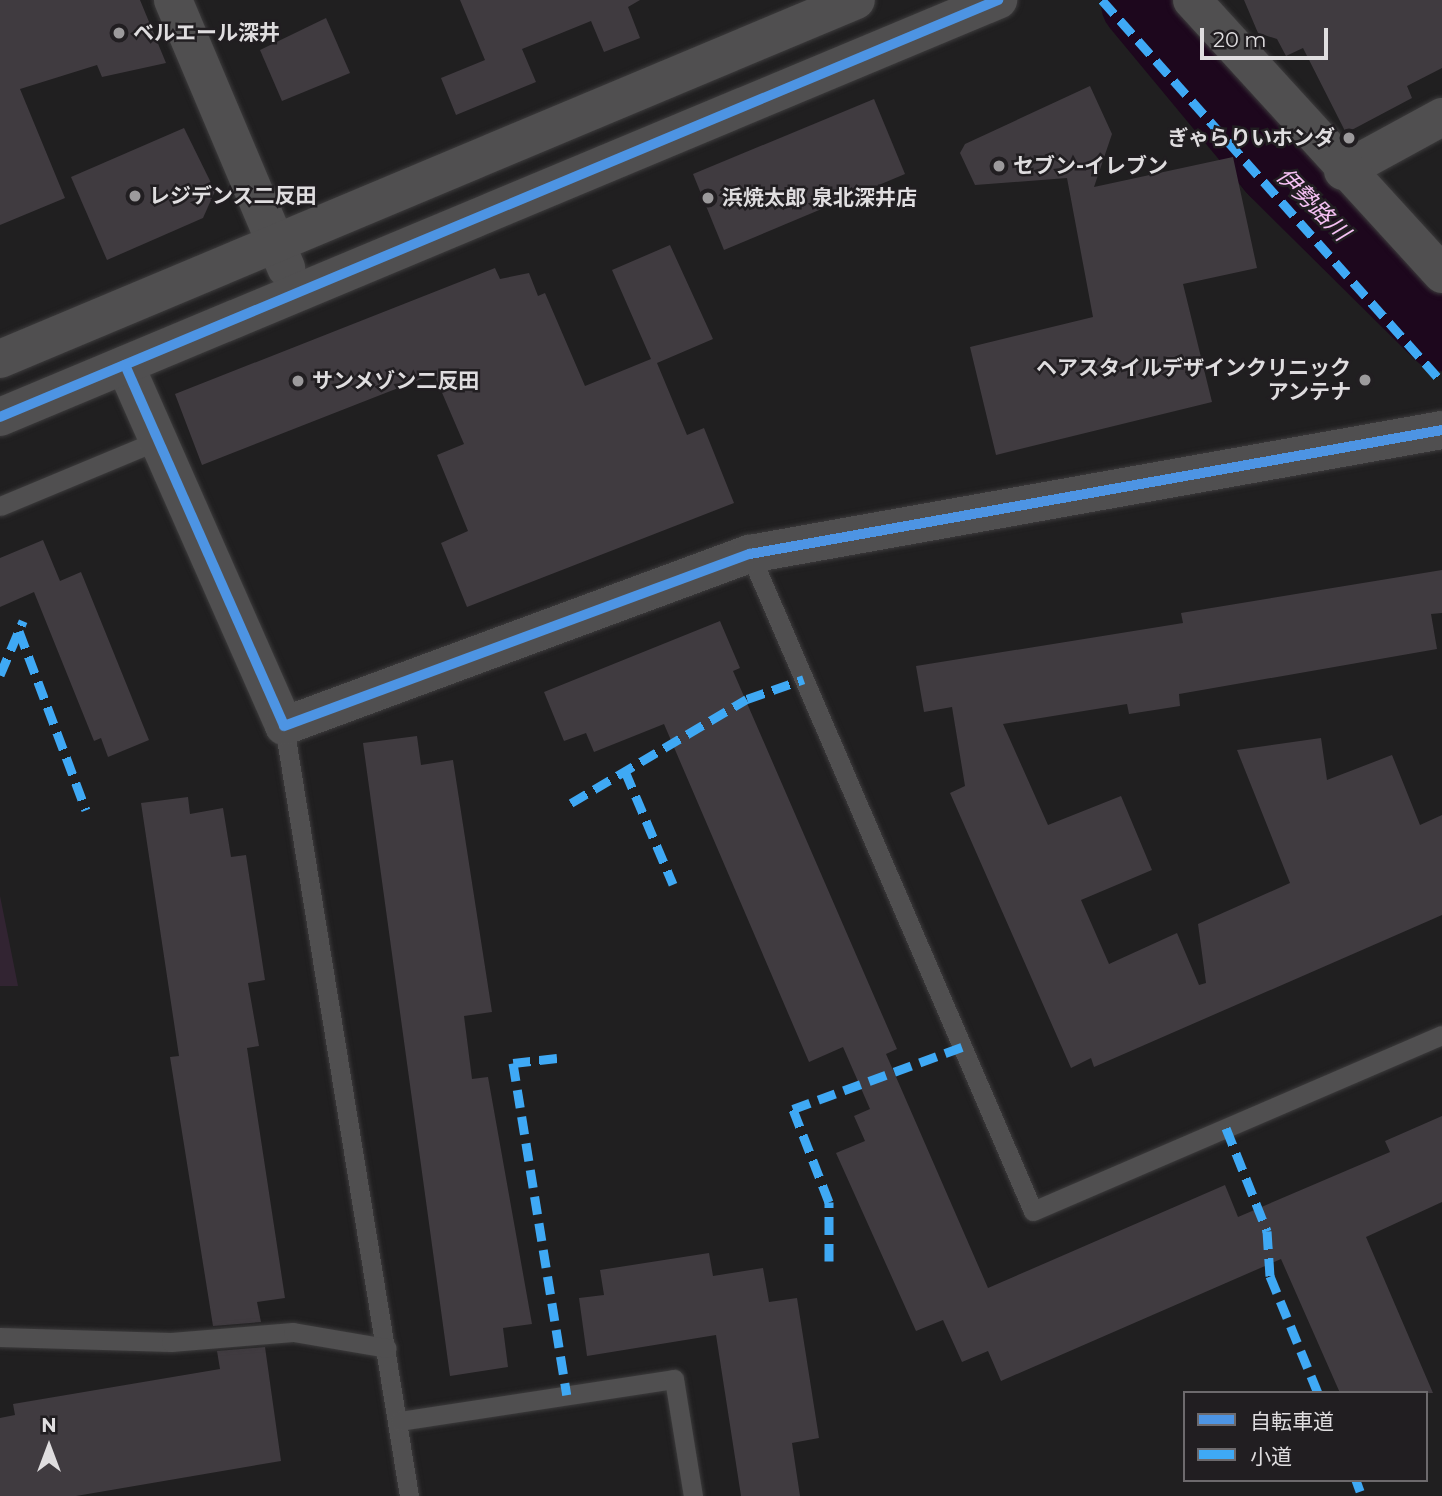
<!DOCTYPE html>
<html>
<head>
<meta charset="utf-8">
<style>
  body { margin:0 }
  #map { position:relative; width:1442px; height:1496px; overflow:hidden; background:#201f20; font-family:Montserrat,"Noto Sans JP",sans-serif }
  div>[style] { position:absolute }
  .green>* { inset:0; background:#322432 }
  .river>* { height:77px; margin:-38.5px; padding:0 38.5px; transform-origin:38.5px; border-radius:38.5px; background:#1d071d }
  .building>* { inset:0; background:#403b40 }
  .roads { filter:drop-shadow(0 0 2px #3c3b3c) drop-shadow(0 0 2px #3c3b3c) }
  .service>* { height:19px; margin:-9.5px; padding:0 9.5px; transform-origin:9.5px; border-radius:9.5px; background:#504f50 }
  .minor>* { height:38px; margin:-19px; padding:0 19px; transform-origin:19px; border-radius:19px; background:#504f50 }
  .tertiary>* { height:38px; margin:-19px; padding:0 19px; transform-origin:19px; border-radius:19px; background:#504f50 }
  .quiet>* { height:9px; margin-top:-4.5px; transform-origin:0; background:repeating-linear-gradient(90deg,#3fa9f5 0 18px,transparent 0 27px) }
  .cycleway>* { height:10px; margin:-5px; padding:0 5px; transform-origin:5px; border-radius:5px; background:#4d94e3 }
  .dots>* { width:19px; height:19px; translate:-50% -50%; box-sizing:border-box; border:4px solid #211e21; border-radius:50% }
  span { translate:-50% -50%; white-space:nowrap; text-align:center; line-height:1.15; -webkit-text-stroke:5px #211e21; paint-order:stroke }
  .poi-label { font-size:21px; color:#dfdddf; font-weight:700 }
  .left { translate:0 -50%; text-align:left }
  .right { translate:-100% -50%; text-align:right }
  .water-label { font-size:23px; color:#f6c1f4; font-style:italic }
  .legend { position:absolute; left:1183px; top:1391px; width:245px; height:91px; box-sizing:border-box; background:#211e21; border:2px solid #6d6a6d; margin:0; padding:9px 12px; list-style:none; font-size:21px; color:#dfdddf }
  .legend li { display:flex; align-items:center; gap:14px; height:35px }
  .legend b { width:35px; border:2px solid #6d6a6d }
  .north { position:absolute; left:14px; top:1412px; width:70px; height:70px; -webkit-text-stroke:5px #211e21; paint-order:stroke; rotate:0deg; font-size:19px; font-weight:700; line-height:28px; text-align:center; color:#dfdddf }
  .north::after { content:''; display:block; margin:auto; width:24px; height:32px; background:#dfdddf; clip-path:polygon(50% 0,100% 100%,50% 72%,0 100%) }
  .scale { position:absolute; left:1200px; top:28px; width:128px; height:32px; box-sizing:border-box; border:4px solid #dfdddf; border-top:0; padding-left:9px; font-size:21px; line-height:24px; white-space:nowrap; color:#dfdddf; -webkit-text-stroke:5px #211e21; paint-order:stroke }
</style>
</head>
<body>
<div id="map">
  <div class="green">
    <i style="clip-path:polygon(0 896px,18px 986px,0 986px)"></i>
  </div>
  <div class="river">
    <i style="left:1139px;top:3px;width:213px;rotate:50.3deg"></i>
    <i style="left:1275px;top:167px;width:235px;rotate:44.7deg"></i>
  </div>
  <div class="building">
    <i style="clip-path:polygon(0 0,140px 0,166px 63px,102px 77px,97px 65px,20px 89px,65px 198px,0 225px)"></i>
    <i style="clip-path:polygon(460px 0,640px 0,628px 7px,640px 38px,604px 52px,591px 21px,522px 49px,536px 82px,456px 115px,441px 78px,485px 60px)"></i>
    <i style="clip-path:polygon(1244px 0,1442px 0,1442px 68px,1407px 86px,1412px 98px,1346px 133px,1303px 48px,1286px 56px,1277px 39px,1258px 33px)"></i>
    <i style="clip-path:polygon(326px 18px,350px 73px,282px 101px,260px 50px)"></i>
    <i style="clip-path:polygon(1090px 86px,1112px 134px,1094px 187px,1233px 157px,1257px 268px,1183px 284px,1212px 402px,996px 455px,970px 347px,1093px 317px,1067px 178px,975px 185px,960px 153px,965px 144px)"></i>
    <i style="clip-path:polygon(874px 99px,905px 174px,724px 250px,693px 174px)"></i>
    <i style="clip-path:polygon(184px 128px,215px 191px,203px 218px,107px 260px,71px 177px)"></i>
    <i style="clip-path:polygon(670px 245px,713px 339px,657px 363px,687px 435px,704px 428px,734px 503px,467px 607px,441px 543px,468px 531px,437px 455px,464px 444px,434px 374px,202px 465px,175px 394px,495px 268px,500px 279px,529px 273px,538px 296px,545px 293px,585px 386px,651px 359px,612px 270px)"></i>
    <i style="clip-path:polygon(43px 540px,60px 581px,81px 572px,149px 740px,108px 757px,101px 738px,94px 741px,34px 592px,0 607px,0 558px)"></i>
    <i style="clip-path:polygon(1442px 570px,1442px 613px,1431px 614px,1437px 649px,1179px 694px,1180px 706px,1129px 714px,1127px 704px,1003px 724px,1048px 825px,1121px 796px,1152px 870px,1081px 900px,1109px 964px,1177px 933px,1199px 985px,1206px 983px,1198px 924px,1290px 883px,1237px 750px,1321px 738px,1327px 780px,1392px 755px,1420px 825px,1442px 815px,1442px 915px,1094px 1067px,1091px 1058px,1071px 1068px,950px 793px,965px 786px,952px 707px,924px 712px,916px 666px,1183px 623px,1181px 613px)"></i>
    <i style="clip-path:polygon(720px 621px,740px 668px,733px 671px,897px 1049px,886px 1054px,988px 1288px,1225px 1185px,1238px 1217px,1390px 1152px,1385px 1141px,1442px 1116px,1442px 1202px,1366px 1237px,1433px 1393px,1340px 1393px,1281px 1259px,1001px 1381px,988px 1351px,962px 1362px,943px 1320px,916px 1331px,836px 1153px,865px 1141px,854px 1116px,870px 1109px,843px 1047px,809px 1062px,664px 724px,594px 752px,586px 733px,564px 741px,544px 692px)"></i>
    <i style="clip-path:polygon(417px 736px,421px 765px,453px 760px,492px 1012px,464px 1016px,472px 1079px,488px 1077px,532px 1324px,503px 1328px,508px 1367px,450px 1376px,363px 743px)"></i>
    <i style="clip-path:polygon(188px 797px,190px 814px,223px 808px,231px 857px,246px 855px,265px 980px,248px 983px,259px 1046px,247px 1048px,285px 1298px,257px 1302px,261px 1322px,213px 1326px,170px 1057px,179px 1056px,141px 803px)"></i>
    <i style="clip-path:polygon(709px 1253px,713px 1276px,763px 1268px,769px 1302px,797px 1298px,819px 1438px,792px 1443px,800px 1496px,741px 1496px,716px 1335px,587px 1356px,579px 1298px,604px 1295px,600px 1270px)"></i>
    <i style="clip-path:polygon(265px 1347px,281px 1461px,76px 1496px,0 1496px,0 1418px,15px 1415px,13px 1404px,220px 1369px,217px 1351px)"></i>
  </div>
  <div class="roads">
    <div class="service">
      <i style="left:0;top:506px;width:169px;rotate:-22.6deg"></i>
      <i style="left:750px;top:554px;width:715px;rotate:66.7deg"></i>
      <i style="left:1033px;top:1211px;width:445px;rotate:-23.3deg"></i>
      <i style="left:284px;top:726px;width:780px;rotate:80.78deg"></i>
      <i style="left:0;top:1337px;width:171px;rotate:1.7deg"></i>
      <i style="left:171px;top:1342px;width:122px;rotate:-4.7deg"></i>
      <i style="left:293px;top:1332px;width:95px;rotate:9.7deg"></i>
      <i style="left:400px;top:1421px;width:277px;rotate:-8.7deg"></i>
      <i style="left:674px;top:1379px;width:119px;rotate:80.8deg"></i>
    </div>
    <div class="minor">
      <i style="left:1343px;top:171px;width:113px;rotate:-28.6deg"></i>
      <i style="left:125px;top:365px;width:394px;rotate:66.2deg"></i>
      <i style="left:284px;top:726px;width:497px;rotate:-20.3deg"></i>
      <i style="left:750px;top:554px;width:703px;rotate:-10.16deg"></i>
    </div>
    <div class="tertiary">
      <i style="left:173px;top:0;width:291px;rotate:67.1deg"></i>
      <i style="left:1192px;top:0;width:371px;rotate:47.6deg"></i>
      <i style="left:0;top:359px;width:928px;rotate:-22.75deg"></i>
      <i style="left:0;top:417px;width:1082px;rotate:-22.68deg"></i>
    </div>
  </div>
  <div class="quiet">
    <i style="left:1102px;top:0;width:511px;rotate:48.33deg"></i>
    <i style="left:19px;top:631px;width:191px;rotate:69.5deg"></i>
    <i style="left:0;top:675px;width:59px;rotate:-66.9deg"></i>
    <i style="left:625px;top:771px;width:123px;rotate:67deg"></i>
    <i style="left:571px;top:803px;width:204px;rotate:-30.6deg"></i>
    <i style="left:747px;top:699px;width:60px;rotate:-19.3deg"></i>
    <i style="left:557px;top:1058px;width:44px;rotate:173.5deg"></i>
    <i style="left:513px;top:1063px;width:336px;rotate:80.8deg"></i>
    <i style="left:1226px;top:1128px;width:111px;rotate:68.3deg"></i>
    <i style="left:1267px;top:1231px;width:45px;rotate:86.2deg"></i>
    <i style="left:1270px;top:1276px;width:126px;rotate:67.7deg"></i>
    <i style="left:829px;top:1261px;width:59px;rotate:-90deg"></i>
    <i style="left:829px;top:1202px;width:100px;rotate:-111.2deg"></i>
    <i style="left:793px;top:1109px;width:182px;rotate:-20.2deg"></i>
    <i style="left:1356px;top:1480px;width:12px;rotate:70deg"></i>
  </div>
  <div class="cycleway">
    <i style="left:125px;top:365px;width:394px;rotate:66.2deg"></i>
    <i style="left:284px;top:726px;width:497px;rotate:-20.3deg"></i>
    <i style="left:750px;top:554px;width:703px;rotate:-10.16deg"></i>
    <i style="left:0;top:417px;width:1082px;rotate:-22.68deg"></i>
  </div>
  <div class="dots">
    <i style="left:119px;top:33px;background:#9c9a9c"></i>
    <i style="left:1349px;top:138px;background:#9c9a9c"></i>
    <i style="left:999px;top:166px;background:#9c9a9c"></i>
    <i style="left:135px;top:196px;background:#9c9a9c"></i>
    <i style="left:708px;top:198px;background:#9c9a9c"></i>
    <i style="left:1365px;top:380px;background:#9c9a9c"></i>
    <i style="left:298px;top:381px;background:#9c9a9c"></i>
  </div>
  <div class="poi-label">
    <span class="left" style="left:133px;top:33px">ベルエール深井</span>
    <span class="right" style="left:1335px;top:138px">ぎゃらりいホンダ</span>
    <span class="left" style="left:1013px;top:166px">セブン-イレブン</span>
    <span class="left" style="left:149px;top:196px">レジデンス二反田</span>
    <span class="left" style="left:722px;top:198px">浜焼太郎 泉北深井店</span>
    <span class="right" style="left:1351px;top:380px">ヘアスタイルデザインクリニック<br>アンテナ</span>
    <span class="left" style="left:312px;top:381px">サンメゾン二反田</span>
  </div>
  <div class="water-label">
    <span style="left:1313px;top:204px;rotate:45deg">伊勢路川</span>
  </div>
  <ul class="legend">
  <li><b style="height:9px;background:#4d94e3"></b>自転車道</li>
  <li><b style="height:9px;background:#3fa9f5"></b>小道</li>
  </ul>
  <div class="north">N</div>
  <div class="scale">20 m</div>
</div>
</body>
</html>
